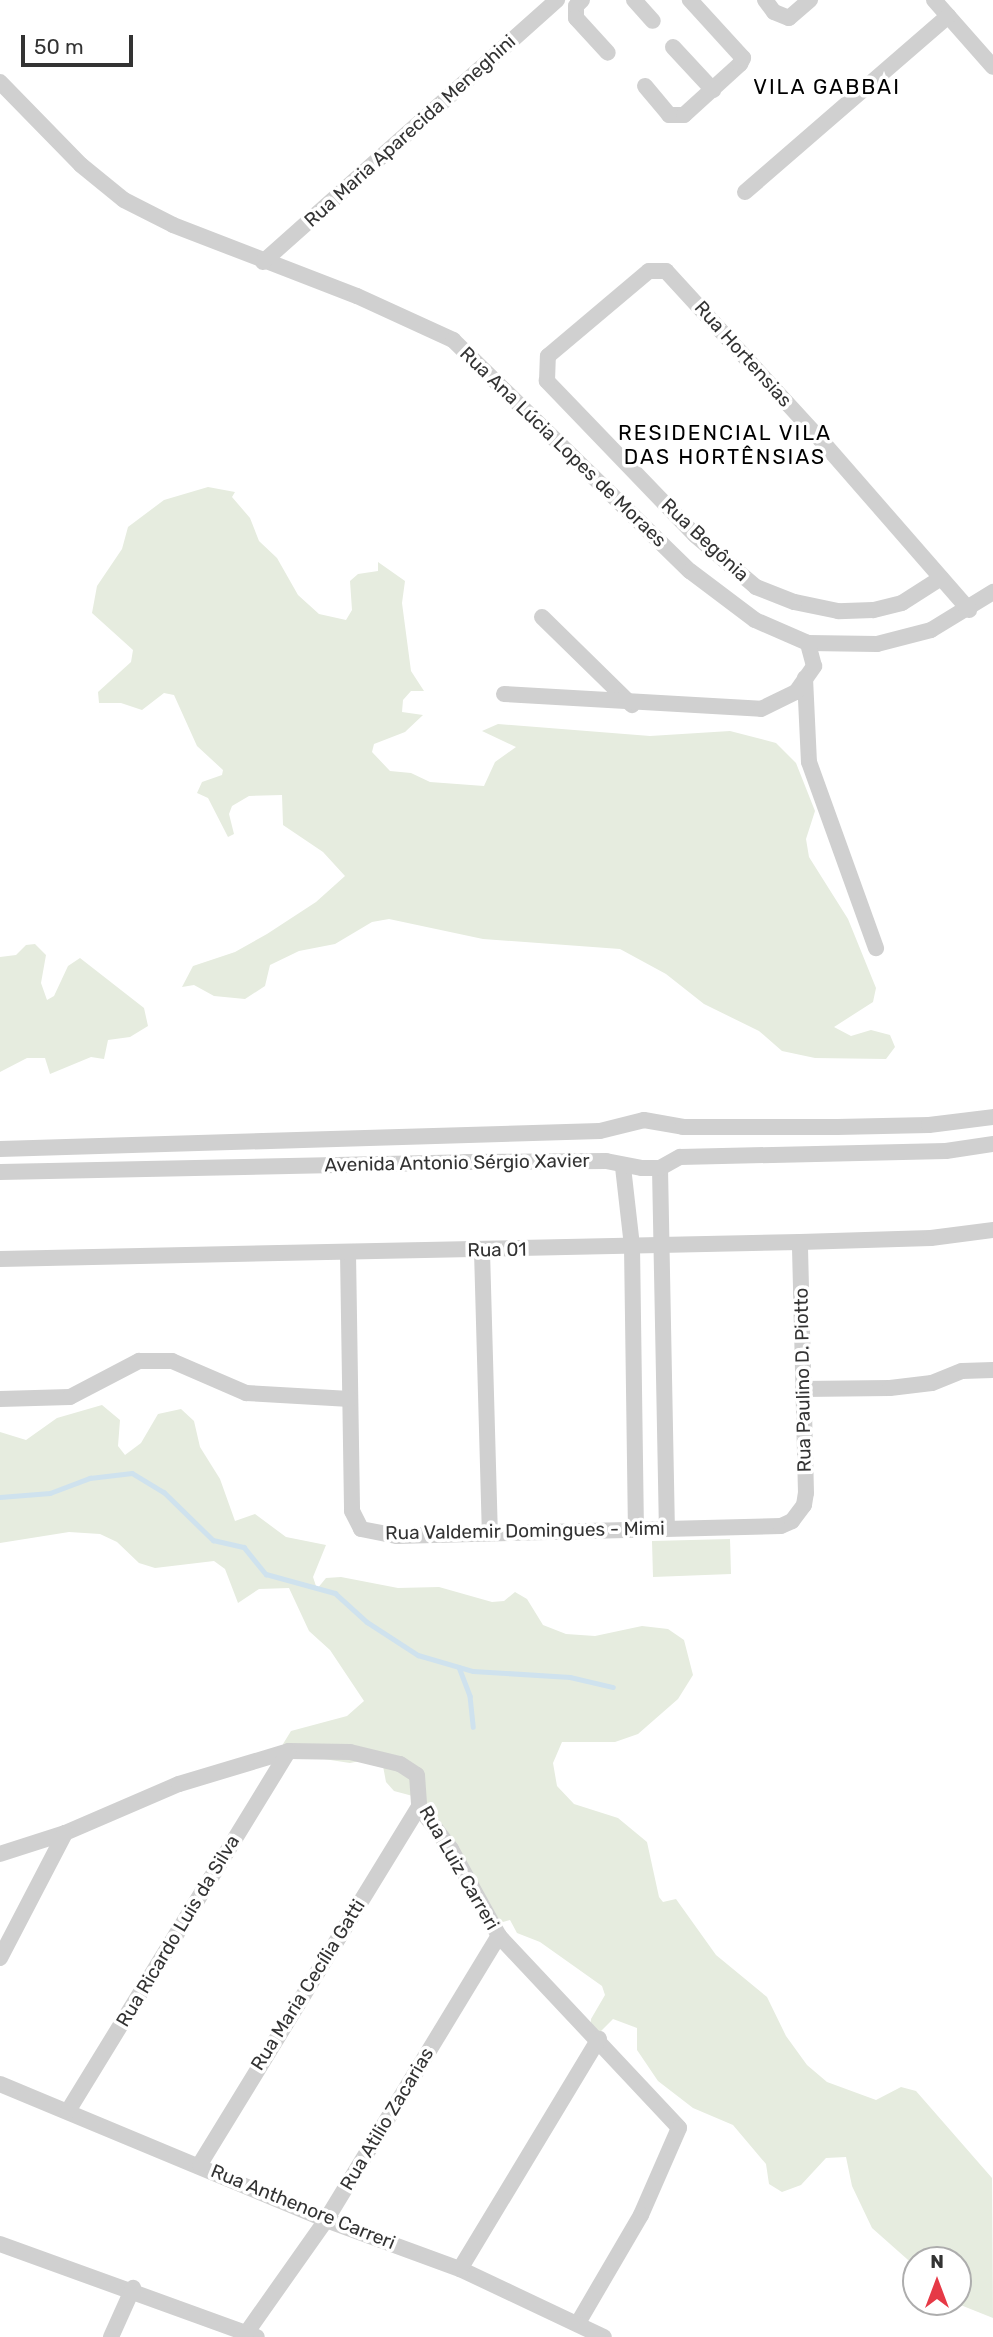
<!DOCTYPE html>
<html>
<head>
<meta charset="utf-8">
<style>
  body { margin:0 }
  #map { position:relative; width:993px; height:2337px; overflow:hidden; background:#fff; font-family:Rubik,sans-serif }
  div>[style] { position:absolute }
  .green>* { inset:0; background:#e6ecdf }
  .stream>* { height:4.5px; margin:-2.25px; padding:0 2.25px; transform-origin:2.25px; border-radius:2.25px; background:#cfe2ee }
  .street>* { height:16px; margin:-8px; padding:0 8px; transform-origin:8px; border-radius:8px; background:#d0d0d0 }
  span { translate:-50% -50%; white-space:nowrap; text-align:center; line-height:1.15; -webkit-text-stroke:7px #fff; paint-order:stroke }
  .street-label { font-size:19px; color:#333 }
  .neighbourhood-label { font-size:21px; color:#000; letter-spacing:2px }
  .north { position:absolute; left:902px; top:2246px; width:70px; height:70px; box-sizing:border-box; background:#fff; border:2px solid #adadad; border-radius:50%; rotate:0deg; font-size:19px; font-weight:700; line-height:28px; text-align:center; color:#333 }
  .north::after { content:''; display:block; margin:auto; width:24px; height:32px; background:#e63946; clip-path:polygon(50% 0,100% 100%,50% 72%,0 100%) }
  .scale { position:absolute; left:21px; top:35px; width:112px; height:32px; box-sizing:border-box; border:4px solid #333; border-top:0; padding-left:9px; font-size:21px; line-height:24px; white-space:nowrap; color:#333; -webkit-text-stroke:5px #fff; paint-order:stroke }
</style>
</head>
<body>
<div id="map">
  <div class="green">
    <i style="clip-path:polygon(208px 487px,235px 492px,232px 497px,250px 518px,259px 541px,277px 558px,298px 595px,319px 614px,346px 620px,352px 610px,350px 581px,358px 574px,378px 571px,378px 562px,405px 581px,402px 603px,411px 671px,424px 691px,411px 691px,403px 700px,402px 712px,423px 715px,405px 732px,374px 744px,372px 752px,390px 771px,411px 773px,430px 782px,484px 786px,495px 762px,516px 747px,482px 731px,498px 724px,650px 736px,730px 731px,776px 743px,796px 763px,815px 811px,806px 839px,809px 857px,848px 919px,876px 988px,873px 1002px,834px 1027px,851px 1036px,871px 1030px,890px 1035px,895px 1047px,886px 1059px,815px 1058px,782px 1051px,759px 1031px,704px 1004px,666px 974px,620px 949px,483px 939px,389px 919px,372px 922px,335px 944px,299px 951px,270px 965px,265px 986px,245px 999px,214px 996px,194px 985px,182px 987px,193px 966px,235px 952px,267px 934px,316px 902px,345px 876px,323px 852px,283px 825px,282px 795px,249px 796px,232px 806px,229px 814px,234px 834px,228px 837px,208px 798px,197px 793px,202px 782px,222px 775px,223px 770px,197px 746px,174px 695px,164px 693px,142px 710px,121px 703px,99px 703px,98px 692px,131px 662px,133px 650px,92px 613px,97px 586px,122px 549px,128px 527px,164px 500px)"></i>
    <i style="clip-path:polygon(35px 944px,46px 955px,41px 983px,47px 1000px,54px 996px,68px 966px,80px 958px,144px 1008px,148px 1026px,130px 1037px,108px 1040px,104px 1059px,91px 1057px,50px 1074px,45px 1058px,27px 1058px,0 1072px,0 957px,16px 955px,26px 945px)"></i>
    <i style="clip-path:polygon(102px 1405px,120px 1420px,118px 1446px,125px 1455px,141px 1443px,158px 1414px,181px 1409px,194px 1421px,200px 1447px,220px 1479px,235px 1521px,255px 1514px,286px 1537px,326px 1545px,313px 1577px,317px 1589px,326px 1578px,341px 1577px,398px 1588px,439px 1587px,492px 1602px,504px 1601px,515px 1592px,527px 1599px,543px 1625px,566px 1634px,595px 1636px,642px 1626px,668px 1629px,684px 1640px,693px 1675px,678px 1699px,638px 1734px,615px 1742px,562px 1742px,553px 1763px,557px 1786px,574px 1804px,618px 1818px,647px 1842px,659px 1897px,663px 1902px,676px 1899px,716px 1955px,767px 1997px,786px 2036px,807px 2065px,827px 2082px,876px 2100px,901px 2087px,916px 2091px,992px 2178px,993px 2318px,953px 2302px,958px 2302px,958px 2260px,916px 2260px,916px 2267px,872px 2228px,852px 2186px,846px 2157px,826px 2158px,801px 2185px,782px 2192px,769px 2184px,766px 2164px,733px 2125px,693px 2108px,658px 2081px,637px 2050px,637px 2028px,613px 2019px,597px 2035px,590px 2035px,591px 2019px,605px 1995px,602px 1986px,540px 1942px,517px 1933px,510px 1920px,492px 1925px,437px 1849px,431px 1811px,424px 1799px,394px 1791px,386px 1782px,383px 1766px,375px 1758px,350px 1763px,285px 1753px,283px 1744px,291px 1731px,347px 1716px,364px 1701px,330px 1650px,309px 1631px,289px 1588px,259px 1589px,238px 1603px,225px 1569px,214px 1561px,155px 1568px,139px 1563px,117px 1542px,100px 1534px,69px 1532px,0 1543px,0 1432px,26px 1440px,57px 1418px)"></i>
    <i style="clip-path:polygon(730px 1539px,731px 1574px,653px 1577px,652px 1541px)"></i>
  </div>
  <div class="stream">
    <i style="left:0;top:1497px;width:50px;rotate:-4.6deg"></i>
    <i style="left:50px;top:1493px;width:43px;rotate:-20.6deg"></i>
    <i style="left:90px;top:1478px;width:42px;rotate:-6.8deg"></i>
    <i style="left:132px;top:1473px;width:37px;rotate:31deg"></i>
    <i style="left:164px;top:1492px;width:69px;rotate:44.4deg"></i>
    <i style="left:213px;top:1540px;width:32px;rotate:13deg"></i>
    <i style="left:244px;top:1547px;width:35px;rotate:51deg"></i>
    <i style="left:266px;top:1574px;width:72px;rotate:15.4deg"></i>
    <i style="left:335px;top:1593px;width:43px;rotate:42.2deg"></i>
    <i style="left:367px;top:1622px;width:61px;rotate:32.9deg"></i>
    <i style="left:418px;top:1655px;width:57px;rotate:16.2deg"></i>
    <i style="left:473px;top:1671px;width:97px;rotate:3.5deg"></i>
    <i style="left:570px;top:1677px;width:44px;rotate:13.1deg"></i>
    <i style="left:459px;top:1667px;width:31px;rotate:69deg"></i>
    <i style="left:470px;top:1696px;width:31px;rotate:84deg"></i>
  </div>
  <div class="street">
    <i style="left:582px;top:0;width:8px;rotate:135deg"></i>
    <i style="left:576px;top:6px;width:12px;rotate:90deg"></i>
    <i style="left:576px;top:18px;width:47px;rotate:47.6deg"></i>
    <i style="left:634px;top:0;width:28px;rotate:48deg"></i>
    <i style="left:765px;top:0;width:15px;rotate:53deg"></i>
    <i style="left:774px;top:12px;width:16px;rotate:22deg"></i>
    <i style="left:789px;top:18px;width:28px;rotate:-41deg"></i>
    <i style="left:934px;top:0;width:89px;rotate:48.6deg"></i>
    <i style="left:673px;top:47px;width:59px;rotate:47.1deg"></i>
    <i style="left:0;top:82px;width:116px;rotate:45.7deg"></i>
    <i style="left:81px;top:165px;width:55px;rotate:39.1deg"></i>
    <i style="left:124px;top:200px;width:55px;rotate:27deg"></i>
    <i style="left:173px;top:225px;width:197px;rotate:21.1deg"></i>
    <i style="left:357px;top:296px;width:106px;rotate:24.6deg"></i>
    <i style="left:453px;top:340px;width:331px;rotate:44.3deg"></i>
    <i style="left:690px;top:571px;width:81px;rotate:37deg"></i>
    <i style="left:755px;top:620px;width:58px;rotate:23.5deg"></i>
    <i style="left:808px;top:643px;width:69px;rotate:0.8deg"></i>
    <i style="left:877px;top:644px;width:56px;rotate:-14.5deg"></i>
    <i style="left:931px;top:630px;width:73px;rotate:-31.5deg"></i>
    <i style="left:645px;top:86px;width:38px;rotate:50deg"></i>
    <i style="left:669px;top:115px;width:15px"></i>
    <i style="left:684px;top:115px;width:76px;rotate:-42.3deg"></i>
    <i style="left:740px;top:64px;width:7px;rotate:-63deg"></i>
    <i style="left:743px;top:58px;width:79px;rotate:-132.4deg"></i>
    <i style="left:745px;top:192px;width:269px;rotate:-40.9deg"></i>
    <i style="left:263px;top:262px;width:394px;rotate:-41.7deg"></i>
    <i style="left:941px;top:578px;width:46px;rotate:147.3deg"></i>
    <i style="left:902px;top:603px;width:30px;rotate:166deg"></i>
    <i style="left:873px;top:610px;width:35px;rotate:178deg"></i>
    <i style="left:838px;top:611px;width:45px;rotate:-168.4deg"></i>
    <i style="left:794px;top:602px;width:41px;rotate:-158.5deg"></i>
    <i style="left:756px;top:587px;width:80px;rotate:-139.6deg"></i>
    <i style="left:695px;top:535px;width:214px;rotate:-133.9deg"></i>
    <i style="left:547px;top:381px;width:25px;rotate:-88deg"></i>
    <i style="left:548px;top:356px;width:132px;rotate:-40.1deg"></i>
    <i style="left:649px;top:271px;width:17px"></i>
    <i style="left:666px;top:271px;width:228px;rotate:47.5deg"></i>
    <i style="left:820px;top:439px;width:227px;rotate:48.9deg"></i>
    <i style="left:542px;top:617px;width:126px;rotate:44.4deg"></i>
    <i style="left:805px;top:678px;width:84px;rotate:87.3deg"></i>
    <i style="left:809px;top:762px;width:198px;rotate:70.2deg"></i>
    <i style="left:504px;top:694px;width:257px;rotate:3.3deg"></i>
    <i style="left:761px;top:709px;width:39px;rotate:-26deg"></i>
    <i style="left:796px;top:692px;width:32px;rotate:-55deg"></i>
    <i style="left:814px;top:666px;width:24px;rotate:-105deg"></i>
    <i style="left:0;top:1149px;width:600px;rotate:-1.72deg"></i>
    <i style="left:600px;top:1131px;width:45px;rotate:-14deg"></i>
    <i style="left:644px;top:1120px;width:40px;rotate:10deg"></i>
    <i style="left:683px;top:1127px;width:154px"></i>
    <i style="left:837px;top:1127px;width:92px;rotate:-1.2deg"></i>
    <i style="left:929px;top:1125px;width:64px;rotate:-7.1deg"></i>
    <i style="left:623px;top:1167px;width:80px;rotate:83.5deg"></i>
    <i style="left:632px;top:1246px;width:284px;rotate:89.2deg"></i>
    <i style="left:660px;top:1168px;width:360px;rotate:88.9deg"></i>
    <i style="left:0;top:1172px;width:466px;rotate:-1.2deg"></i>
    <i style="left:466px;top:1162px;width:140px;rotate:-0.4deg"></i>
    <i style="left:606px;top:1161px;width:37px;rotate:11deg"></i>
    <i style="left:642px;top:1168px;width:18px"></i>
    <i style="left:660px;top:1168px;width:23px;rotate:-29deg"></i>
    <i style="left:680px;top:1157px;width:266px;rotate:-1.3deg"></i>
    <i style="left:946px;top:1151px;width:48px;rotate:-8.5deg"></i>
    <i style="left:482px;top:1251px;width:279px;rotate:88.4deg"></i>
    <i style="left:348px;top:1253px;width:258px;rotate:89.1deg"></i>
    <i style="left:352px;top:1511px;width:20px;rotate:63deg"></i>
    <i style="left:361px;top:1529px;width:37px;rotate:11deg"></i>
    <i style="left:397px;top:1536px;width:384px;rotate:-1.5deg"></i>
    <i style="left:781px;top:1526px;width:12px;rotate:-24deg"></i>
    <i style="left:792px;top:1521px;width:20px;rotate:-53deg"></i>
    <i style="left:804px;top:1505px;width:12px;rotate:-81deg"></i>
    <i style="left:806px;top:1493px;width:251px;rotate:-91.4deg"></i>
    <i style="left:0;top:1259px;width:800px;rotate:-1.22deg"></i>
    <i style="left:800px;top:1242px;width:131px;rotate:-1.7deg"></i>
    <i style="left:931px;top:1238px;width:63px;rotate:-7.4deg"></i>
    <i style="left:803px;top:1389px;width:87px;rotate:-0.7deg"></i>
    <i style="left:890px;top:1388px;width:42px;rotate:-6.8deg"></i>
    <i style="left:932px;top:1383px;width:32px;rotate:-22deg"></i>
    <i style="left:962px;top:1371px;width:31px;rotate:-2deg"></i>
    <i style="left:0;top:1399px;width:70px;rotate:-1.6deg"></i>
    <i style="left:70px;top:1397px;width:78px;rotate:-27.6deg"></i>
    <i style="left:139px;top:1361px;width:33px"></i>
    <i style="left:172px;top:1361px;width:81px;rotate:23.4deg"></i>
    <i style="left:246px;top:1393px;width:104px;rotate:3.3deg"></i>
    <i style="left:0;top:1854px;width:68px;rotate:-17.9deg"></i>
    <i style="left:65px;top:1833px;width:124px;rotate:-23.3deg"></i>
    <i style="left:179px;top:1784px;width:115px;rotate:-16.7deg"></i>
    <i style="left:289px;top:1751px;width:61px;rotate:0.9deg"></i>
    <i style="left:350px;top:1752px;width:51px;rotate:13.5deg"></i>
    <i style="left:400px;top:1764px;width:20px;rotate:33deg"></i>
    <i style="left:417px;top:1775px;width:32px;rotate:86deg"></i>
    <i style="left:419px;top:1807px;width:53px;rotate:52.7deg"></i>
    <i style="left:451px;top:1849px;width:99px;rotate:61.1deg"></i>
    <i style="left:499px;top:1936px;width:263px;rotate:46.8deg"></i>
    <i style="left:679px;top:2128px;width:95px;rotate:113.6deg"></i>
    <i style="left:641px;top:2215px;width:125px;rotate:120.3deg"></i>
    <i style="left:0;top:1958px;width:141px;rotate:-62.5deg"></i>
    <i style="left:0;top:2084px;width:353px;rotate:22.6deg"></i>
    <i style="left:326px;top:2220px;width:143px;rotate:20.1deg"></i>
    <i style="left:460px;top:2269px;width:159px;rotate:25.3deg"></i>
    <i style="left:68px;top:2111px;width:422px;rotate:-58.5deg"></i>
    <i style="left:200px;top:2164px;width:419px;rotate:-58.5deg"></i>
    <i style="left:0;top:2244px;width:273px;rotate:19.9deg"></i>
    <i style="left:460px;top:2269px;width:269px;rotate:-58.9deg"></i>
    <i style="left:247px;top:2332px;width:137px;rotate:-54.8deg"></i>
    <i style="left:326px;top:2220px;width:333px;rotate:-58.7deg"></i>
    <i style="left:111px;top:2337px;width:54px;rotate:-65.8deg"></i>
  </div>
  <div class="street-label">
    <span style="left:410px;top:131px;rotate:-42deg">Rua Maria Aparecida Meneghini</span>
    <span style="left:743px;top:354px;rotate:48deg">Rua Hortensias</span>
    <span style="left:563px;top:447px;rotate:44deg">Rua Ana Lúcia Lopes de Moraes</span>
    <span style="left:705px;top:540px;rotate:43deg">Rua Begônia</span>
    <span style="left:457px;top:1163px;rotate:-1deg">Avenida Antonio Sérgio Xavier</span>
    <span style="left:497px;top:1250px;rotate:-1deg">Rua 01</span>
    <span style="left:803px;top:1380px;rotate:-91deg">Rua Paulino D. Piotto</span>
    <span style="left:525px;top:1531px;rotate:-1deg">Rua Valdemir Domingues - Mimi</span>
    <span style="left:459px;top:1868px;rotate:60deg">Rua Luiz Carreri</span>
    <span style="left:178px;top:1931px;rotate:-59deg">Rua Ricardo Luis da Silva</span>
    <span style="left:308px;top:1985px;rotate:-58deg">Rua Maria Cecília Gatti</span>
    <span style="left:387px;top:2119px;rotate:-59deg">Rua Atilio Zacarias</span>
    <span style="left:303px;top:2207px;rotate:22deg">Rua Anthenore Carreri</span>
  </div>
  <div class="neighbourhood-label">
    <span style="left:827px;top:87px">VILA GABBAI</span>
    <span style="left:725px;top:445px">RESIDENCIAL VILA<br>DAS HORTÊNSIAS</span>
  </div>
  <div class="north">N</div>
  <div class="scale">50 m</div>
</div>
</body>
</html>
